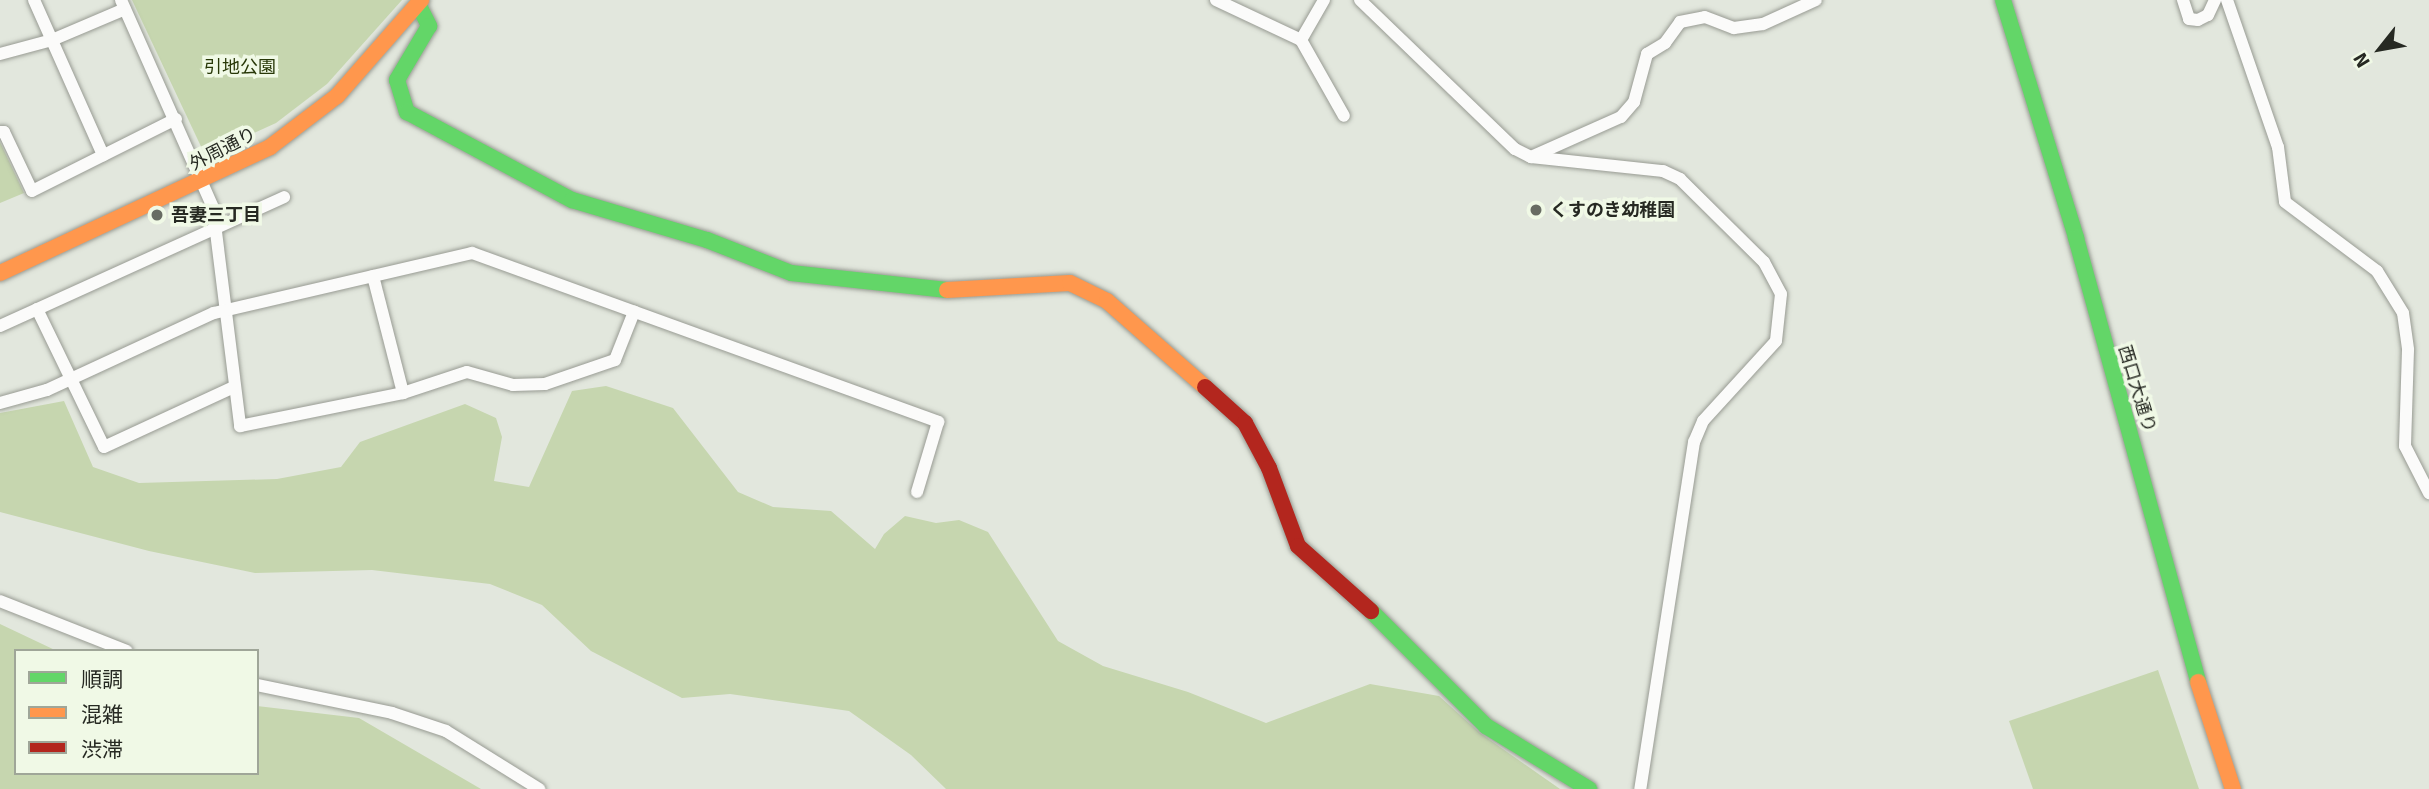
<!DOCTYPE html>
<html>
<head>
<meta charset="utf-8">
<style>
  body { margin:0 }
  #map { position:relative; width:2429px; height:789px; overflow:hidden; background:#e2e7dd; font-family:Signika,"Noto Sans JP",sans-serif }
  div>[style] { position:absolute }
  .green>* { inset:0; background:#c6d6af }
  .roads { filter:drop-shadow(0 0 2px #989b93) drop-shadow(0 0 2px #989b93) }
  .street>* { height:12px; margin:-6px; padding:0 6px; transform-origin:6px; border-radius:6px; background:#fbfbfa }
  .fast>* { height:16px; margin:-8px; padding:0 8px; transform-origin:8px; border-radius:8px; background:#63d668 }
  .slow>* { height:16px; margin:-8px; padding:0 8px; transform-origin:8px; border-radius:8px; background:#ff974d }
  .jam>* { height:16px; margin:-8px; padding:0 8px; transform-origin:8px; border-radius:8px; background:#b3261e }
  .dots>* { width:19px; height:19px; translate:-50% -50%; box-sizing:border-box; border:4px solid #f0f9e6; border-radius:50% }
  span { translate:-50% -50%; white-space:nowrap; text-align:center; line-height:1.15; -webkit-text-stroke:7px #f0f9e6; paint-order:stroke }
  .park-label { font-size:18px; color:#283808 }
  .street-label { font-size:18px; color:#262922 }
  .poi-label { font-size:18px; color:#262922; font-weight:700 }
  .left { translate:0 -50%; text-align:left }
  .legend { position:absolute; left:14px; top:649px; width:245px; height:126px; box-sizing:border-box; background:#f0f9e6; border:2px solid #9fa698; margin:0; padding:9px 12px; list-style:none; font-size:21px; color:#262922 }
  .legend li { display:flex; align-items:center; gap:14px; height:35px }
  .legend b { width:35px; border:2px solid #9fa698 }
  .north { position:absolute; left:2345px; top:14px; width:70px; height:70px; -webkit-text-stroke:5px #f0f9e6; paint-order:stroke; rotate:239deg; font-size:19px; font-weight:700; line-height:28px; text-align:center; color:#262922 }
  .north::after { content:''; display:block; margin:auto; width:24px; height:32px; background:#262922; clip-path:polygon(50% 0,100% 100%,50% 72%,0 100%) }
</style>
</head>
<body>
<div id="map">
  <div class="green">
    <i style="clip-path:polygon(132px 0,402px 0,327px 84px,276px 123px,205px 155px)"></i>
    <i style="clip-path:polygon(0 142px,24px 193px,0 203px)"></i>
    <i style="clip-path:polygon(606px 386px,673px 408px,738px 492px,773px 507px,831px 511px,875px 549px,884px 534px,905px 516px,936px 523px,959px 520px,988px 532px,1058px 641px,1103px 666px,1188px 692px,1266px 723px,1370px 684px,1439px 696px,1480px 733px,1560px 789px,946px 789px,911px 755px,849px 711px,730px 694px,682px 698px,591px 651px,542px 605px,490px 584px,372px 570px,255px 573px,149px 551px,0 512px,0 413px,64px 401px,93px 467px,139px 483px,277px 479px,341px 467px,360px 442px,465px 404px,496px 418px,502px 437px,494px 481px,529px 487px,572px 391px)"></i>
    <i style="clip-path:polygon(0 624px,57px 651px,16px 651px,16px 773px,257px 773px,257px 706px,359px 718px,481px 789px,0 789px)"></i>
    <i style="clip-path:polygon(2158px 670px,2199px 789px,2033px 789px,2009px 721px)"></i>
  </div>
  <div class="roads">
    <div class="street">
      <i style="left:34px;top:0;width:170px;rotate:66deg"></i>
      <i style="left:121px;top:0;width:227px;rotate:66.1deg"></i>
      <i style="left:213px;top:208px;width:220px;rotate:82.9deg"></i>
      <i style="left:240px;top:426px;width:166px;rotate:-11.4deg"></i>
      <i style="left:403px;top:393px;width:67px;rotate:-18.2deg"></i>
      <i style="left:467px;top:372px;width:48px;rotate:15.8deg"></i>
      <i style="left:513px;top:385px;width:32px;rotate:-2deg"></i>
      <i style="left:545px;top:384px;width:74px;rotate:-18.9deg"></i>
      <i style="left:615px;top:360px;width:52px;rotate:-68.4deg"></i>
      <i style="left:1216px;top:0;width:94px;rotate:25.2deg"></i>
      <i style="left:1301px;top:40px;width:87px;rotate:60.5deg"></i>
      <i style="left:1360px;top:0;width:215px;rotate:43.9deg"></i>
      <i style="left:1515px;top:149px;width:18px;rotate:27deg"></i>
      <i style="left:1531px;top:157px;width:133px;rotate:6.1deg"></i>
      <i style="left:1663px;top:171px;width:19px;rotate:25deg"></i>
      <i style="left:1680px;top:179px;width:118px;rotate:44.7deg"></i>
      <i style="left:1764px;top:262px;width:36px;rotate:62deg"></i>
      <i style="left:1781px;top:294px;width:47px;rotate:96.1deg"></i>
      <i style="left:1776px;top:341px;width:108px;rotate:132.4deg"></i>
      <i style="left:1703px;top:421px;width:23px;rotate:113deg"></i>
      <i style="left:1694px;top:442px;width:351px;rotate:98.8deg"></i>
      <i style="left:2183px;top:0;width:20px;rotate:72deg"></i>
      <i style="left:2189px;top:19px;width:9px;rotate:6deg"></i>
      <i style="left:2198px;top:20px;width:11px;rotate:-27deg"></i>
      <i style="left:2208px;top:15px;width:17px;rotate:-65deg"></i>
      <i style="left:2227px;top:0;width:156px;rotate:70.9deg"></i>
      <i style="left:2278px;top:147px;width:55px;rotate:82.7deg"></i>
      <i style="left:2285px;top:202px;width:115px;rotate:36.9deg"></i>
      <i style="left:2377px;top:271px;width:49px;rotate:58.2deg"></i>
      <i style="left:2403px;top:313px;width:37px;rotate:82deg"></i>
      <i style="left:2408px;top:350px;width:96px;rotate:91.8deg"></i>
      <i style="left:2405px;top:446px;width:53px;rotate:62.9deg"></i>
      <i style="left:1301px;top:40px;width:46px;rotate:-60.1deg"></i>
      <i style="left:0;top:54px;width:54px;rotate:-15.1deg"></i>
      <i style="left:52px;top:40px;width:79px;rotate:-23deg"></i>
      <i style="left:0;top:132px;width:4px"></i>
      <i style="left:4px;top:132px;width:65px;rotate:64.6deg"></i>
      <i style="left:32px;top:191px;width:161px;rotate:-26.6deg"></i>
      <i style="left:1531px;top:157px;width:98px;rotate:-24deg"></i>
      <i style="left:1621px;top:117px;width:20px;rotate:-49deg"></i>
      <i style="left:1634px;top:102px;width:50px;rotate:-74.8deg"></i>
      <i style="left:1647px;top:54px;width:21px;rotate:-31deg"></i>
      <i style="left:1665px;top:43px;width:26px;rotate:-54deg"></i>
      <i style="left:1680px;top:22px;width:25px;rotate:-11deg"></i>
      <i style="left:1705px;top:17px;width:31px;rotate:21deg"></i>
      <i style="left:1734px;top:28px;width:29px;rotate:-8deg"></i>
      <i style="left:1763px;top:24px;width:58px;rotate:-24.4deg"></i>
      <i style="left:373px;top:276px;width:121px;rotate:75.6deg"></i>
      <i style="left:37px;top:309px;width:153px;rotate:64.1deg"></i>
      <i style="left:104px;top:447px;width:143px;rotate:-24.8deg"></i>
      <i style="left:0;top:326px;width:312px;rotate:-24.4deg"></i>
      <i style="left:0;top:403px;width:49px;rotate:-15.5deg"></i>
      <i style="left:47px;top:390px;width:184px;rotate:-24.8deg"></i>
      <i style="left:214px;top:313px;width:265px;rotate:-13.1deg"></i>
      <i style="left:472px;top:253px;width:496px;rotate:19.9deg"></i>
      <i style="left:938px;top:422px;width:73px;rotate:106.7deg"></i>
      <i style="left:0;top:601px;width:136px;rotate:21.5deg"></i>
      <i style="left:257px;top:685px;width:138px;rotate:11.7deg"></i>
      <i style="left:392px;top:713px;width:57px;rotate:18.4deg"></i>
      <i style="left:446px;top:731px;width:110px;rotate:31.9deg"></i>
    </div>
    <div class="fast">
      <i style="left:2003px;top:0;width:249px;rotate:72.9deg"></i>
      <i style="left:2076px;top:238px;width:460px;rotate:74.6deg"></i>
      <i style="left:418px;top:4px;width:25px;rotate:63deg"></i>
      <i style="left:429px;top:26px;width:63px;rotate:120.7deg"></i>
      <i style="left:397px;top:80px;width:34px;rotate:73deg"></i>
      <i style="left:407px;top:112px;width:187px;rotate:28.1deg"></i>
      <i style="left:572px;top:200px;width:141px;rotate:16.5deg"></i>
      <i style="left:707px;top:240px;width:90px;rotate:21.4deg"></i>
      <i style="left:791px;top:273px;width:157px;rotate:6.2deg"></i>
      <i style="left:1371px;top:611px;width:163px;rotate:45deg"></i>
      <i style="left:1486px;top:726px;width:121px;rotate:31.5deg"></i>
    </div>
    <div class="slow">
      <i style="left:0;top:273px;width:298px;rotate:-25deg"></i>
      <i style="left:270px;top:147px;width:84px;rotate:-37.3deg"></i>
      <i style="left:337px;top:96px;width:128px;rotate:-48.8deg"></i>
      <i style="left:947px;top:290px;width:123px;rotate:-3.3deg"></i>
      <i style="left:1070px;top:283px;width:41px;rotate:25.9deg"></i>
      <i style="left:1107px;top:301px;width:130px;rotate:41.3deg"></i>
      <i style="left:2198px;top:682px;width:113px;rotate:71.9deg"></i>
    </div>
    <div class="jam">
      <i style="left:1205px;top:387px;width:54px;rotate:42deg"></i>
      <i style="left:1245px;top:423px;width:51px;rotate:61.9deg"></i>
      <i style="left:1269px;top:468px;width:83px;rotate:69.6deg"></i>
      <i style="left:1298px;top:546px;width:98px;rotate:41.7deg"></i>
    </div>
  </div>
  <div class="dots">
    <i style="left:1536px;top:210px;background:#686c63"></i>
    <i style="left:157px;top:215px;background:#686c63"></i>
  </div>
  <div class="park-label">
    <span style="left:240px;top:67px">引地公園</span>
  </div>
  <div class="street-label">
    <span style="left:223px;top:149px;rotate:-27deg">外周通り</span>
    <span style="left:2137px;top:389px;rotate:73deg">西口大通り</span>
  </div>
  <div class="poi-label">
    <span class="left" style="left:1550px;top:210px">くすのき幼稚園</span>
    <span class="left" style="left:171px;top:215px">吾妻三丁目</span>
  </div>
  <ul class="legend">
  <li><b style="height:9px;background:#63d668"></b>順調</li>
  <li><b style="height:9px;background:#ff974d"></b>混雑</li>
  <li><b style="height:9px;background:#b3261e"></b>渋滞</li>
  </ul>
  <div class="north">N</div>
</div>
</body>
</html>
